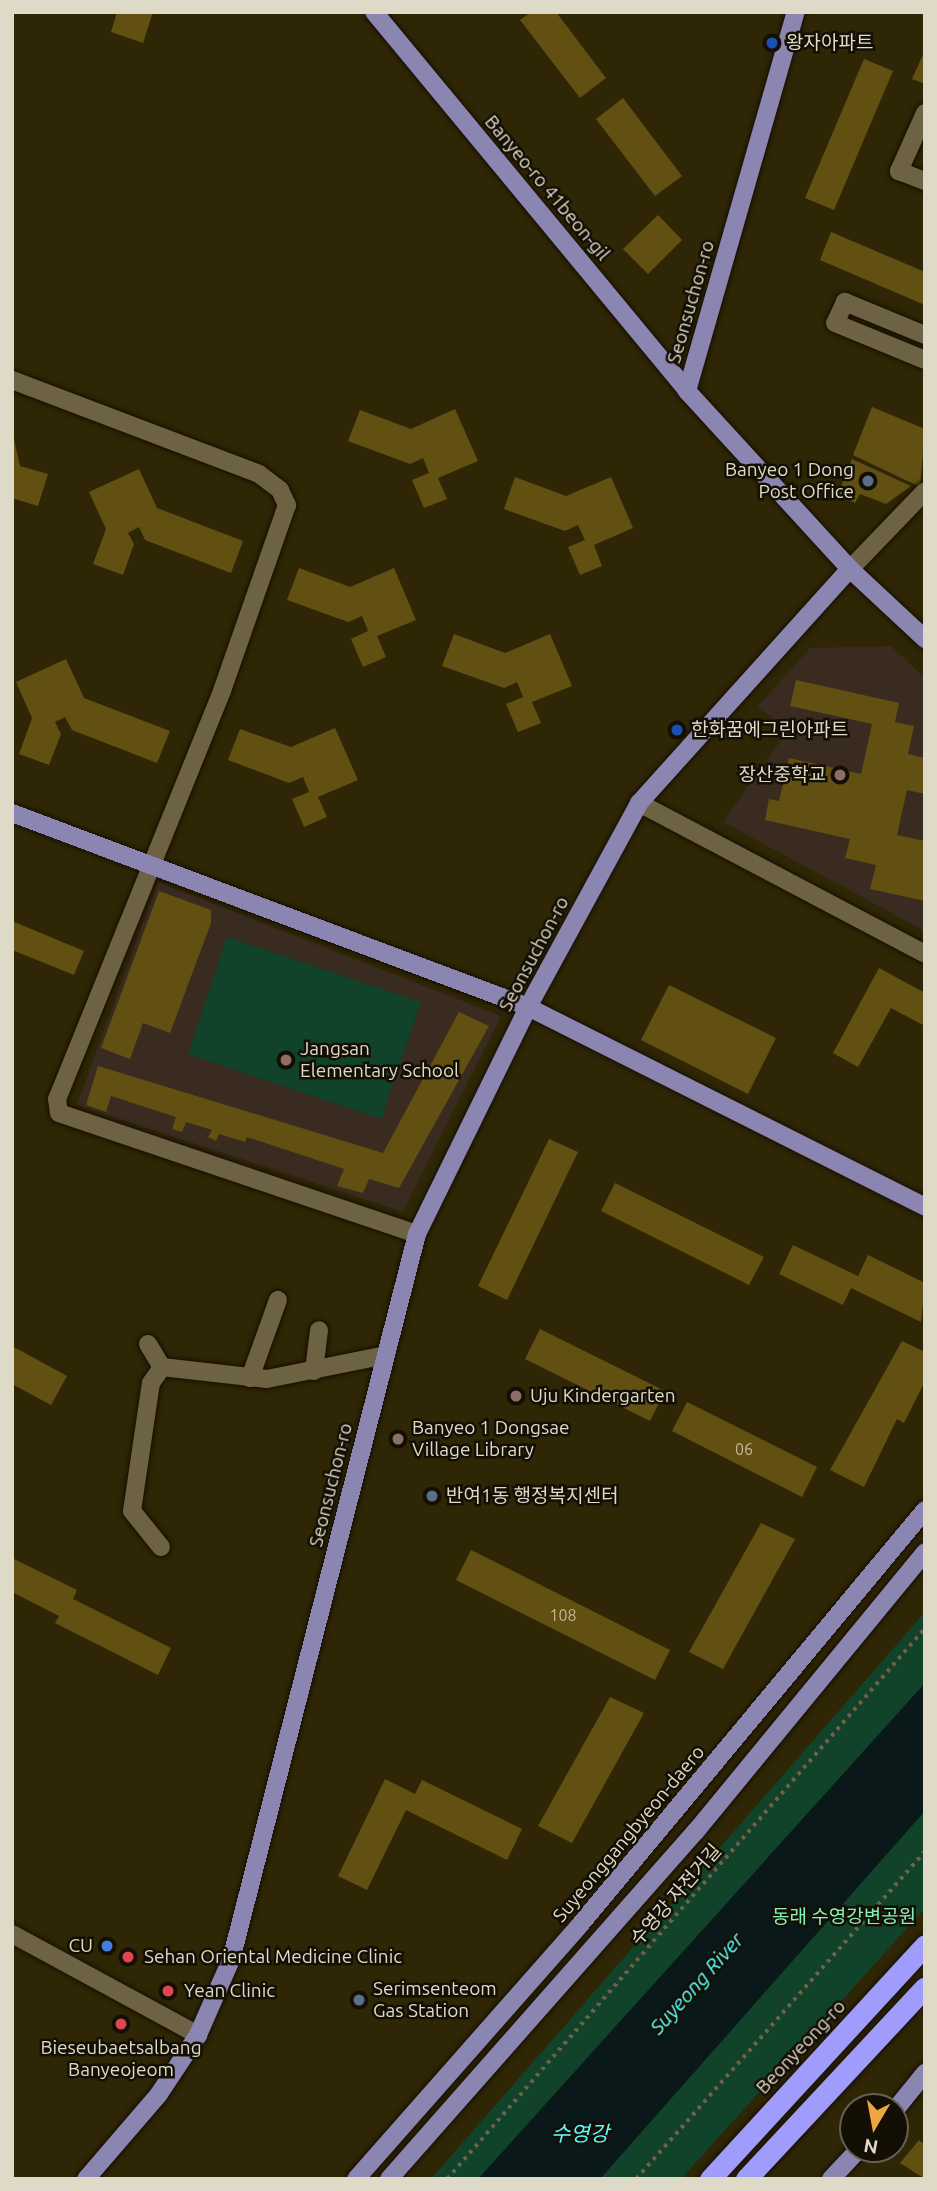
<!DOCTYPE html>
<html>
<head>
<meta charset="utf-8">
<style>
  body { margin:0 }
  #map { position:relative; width:937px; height:2191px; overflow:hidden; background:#2f2606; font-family:Ubuntu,"Noto Sans KR",sans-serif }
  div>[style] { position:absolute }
  .education>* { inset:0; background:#392b1f }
  .green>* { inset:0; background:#10432a }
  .water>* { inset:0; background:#0a1819 }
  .building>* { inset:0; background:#625012 }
  .path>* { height:3.5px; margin-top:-1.75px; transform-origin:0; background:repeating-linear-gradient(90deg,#6b6348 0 3.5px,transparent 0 8.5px) }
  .roads { filter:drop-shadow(0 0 2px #160f00) drop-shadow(0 0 2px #160f00) }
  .minor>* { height:18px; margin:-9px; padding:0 9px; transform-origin:9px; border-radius:9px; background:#6d6243 }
  .major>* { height:18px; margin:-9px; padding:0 9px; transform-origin:9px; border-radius:9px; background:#8b85b2 }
  .highway>* { height:21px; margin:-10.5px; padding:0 10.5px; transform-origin:10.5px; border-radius:10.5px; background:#9f9cfc }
  .dots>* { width:19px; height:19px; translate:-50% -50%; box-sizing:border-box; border:4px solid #130f04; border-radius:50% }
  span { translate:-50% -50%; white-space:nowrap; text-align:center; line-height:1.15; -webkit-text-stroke:5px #130f04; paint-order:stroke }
  .number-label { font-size:16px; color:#c0b79a }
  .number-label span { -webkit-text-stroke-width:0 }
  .poi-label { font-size:19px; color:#dfd9c8 }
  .left { translate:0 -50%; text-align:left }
  .right { translate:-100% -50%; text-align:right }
  .street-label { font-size:19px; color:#dfd9c8 }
  .park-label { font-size:19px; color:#86f1b5 }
  .water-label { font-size:21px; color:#5cfbfe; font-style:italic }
  .frame { position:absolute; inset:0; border:14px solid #dfd9c8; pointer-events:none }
  .north { position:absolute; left:839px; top:2093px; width:70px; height:70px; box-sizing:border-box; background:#130f04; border:2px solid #656052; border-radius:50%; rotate:190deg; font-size:19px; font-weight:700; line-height:28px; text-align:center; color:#dfd9c8 }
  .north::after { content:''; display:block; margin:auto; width:24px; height:32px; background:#f0a63e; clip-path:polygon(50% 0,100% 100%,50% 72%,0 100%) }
</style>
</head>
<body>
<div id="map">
  <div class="education">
    <i style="clip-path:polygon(891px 646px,925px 678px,925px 931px,723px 822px,789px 729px,757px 707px,810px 648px)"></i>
    <i style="clip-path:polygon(158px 882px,501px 1016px,403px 1212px,77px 1105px)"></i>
  </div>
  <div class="green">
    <i style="clip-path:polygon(227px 937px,421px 1002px,381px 1119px,188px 1054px)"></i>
    <i style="clip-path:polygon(925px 1612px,925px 1908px,681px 2179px,431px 2179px)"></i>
  </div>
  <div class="water">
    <i style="clip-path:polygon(925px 1683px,925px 1811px,600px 2179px,478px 2179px)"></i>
  </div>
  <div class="building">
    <i style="clip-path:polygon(117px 12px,153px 12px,143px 43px,111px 32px)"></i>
    <i style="clip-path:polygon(531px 12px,556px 12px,606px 78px,580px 98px,520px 20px)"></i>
    <i style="clip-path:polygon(925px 50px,925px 84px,912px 79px)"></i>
    <i style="clip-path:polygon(864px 59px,893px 71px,834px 210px,805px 198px)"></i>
    <i style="clip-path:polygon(623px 98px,682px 176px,655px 196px,596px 119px)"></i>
    <i style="clip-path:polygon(658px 215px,682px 240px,648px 274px,623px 249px)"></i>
    <i style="clip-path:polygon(831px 232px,925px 272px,925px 305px,820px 260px)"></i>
    <i style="clip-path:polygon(872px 407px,925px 429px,920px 487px,853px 455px)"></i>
    <i style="clip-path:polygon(455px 409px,478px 461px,438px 478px,447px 499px,424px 508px,412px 480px,429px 473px,423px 458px,410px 464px,348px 441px,360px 410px,411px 429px)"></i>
    <i style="clip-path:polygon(12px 430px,20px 466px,48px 474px,38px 506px,12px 498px)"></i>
    <i style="clip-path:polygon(852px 459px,911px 486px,886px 504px,860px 494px,855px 503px,838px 494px)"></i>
    <i style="clip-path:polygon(139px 469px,157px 508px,243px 541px,231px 573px,145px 540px,139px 527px,128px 533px,134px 544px,123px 575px,93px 564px,106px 529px,89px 492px)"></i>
    <i style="clip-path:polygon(515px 477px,566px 496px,611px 477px,633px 528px,594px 545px,602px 566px,580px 575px,568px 547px,585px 540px,578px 525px,565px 531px,504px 509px)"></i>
    <i style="clip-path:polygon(299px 568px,350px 587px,394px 568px,416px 620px,377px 636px,386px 657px,363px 667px,351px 639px,368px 631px,362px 616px,348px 622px,287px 600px)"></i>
    <i style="clip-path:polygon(454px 634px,505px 653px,550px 634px,572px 686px,532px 702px,541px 723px,518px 732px,506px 704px,523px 697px,517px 682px,504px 688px,442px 666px)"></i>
    <i style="clip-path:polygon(66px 659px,84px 698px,170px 731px,157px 763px,72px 730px,65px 717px,55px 722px,61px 734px,49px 765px,19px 754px,32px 718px,16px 682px)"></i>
    <i style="clip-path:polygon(796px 680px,899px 703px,895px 722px,914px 726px,908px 754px,925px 758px,925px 794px,907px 790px,897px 835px,925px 841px,925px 901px,870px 889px,876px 865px,845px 858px,850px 839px,765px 820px,769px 799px,779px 801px,789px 758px,861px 774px,872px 724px,790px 706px)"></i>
    <i style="clip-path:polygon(335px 728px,358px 780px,318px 797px,327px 817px,304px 827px,292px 799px,309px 792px,303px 777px,289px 783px,228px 760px,240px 729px,291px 747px)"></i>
    <i style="clip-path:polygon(159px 891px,211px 910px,211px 923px,170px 1033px,143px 1023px,130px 1059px,101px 1048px)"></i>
    <i style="clip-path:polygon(12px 921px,84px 951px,74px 975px,12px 950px)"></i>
    <i style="clip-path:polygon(879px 968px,925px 993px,925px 1026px,891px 1008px,858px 1067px,833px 1053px)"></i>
    <i style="clip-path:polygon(669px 985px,776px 1038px,748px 1094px,641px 1040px)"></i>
    <i style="clip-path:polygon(459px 1012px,489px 1026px,399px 1188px,369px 1179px,363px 1193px,337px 1186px,344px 1169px,247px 1137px,245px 1142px,219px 1134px,216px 1141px,208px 1137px,212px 1130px,186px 1122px,182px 1132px,172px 1129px,176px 1117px,111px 1096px,106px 1112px,86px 1105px,98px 1066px,383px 1153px)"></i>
    <i style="clip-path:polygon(549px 1139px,578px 1152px,507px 1300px,478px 1286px)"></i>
    <i style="clip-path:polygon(615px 1183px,764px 1257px,749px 1285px,601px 1211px)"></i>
    <i style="clip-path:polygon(793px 1245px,858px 1276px,868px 1255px,925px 1283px,921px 1322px,851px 1288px,843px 1305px,779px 1274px)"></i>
    <i style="clip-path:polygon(540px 1329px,665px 1391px,650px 1421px,525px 1359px)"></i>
    <i style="clip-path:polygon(902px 1341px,925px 1352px,925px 1381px,904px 1423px,897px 1419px,864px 1487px,830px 1470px)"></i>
    <i style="clip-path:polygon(12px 1346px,67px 1376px,51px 1405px,12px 1384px)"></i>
    <i style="clip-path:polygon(687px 1402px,817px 1467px,802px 1497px,672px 1431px)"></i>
    <i style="clip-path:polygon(761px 1523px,795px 1539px,723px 1669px,689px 1652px)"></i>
    <i style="clip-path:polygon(471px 1550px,670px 1650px,655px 1680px,456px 1580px)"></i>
    <i style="clip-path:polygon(12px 1558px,77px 1590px,73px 1599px,171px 1648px,158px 1675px,55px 1623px,59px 1616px,12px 1592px)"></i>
    <i style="clip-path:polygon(610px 1697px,644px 1713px,572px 1843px,538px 1826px)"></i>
    <i style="clip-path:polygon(385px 1779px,415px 1794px,422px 1780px,522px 1829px,507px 1860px,406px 1810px,367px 1890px,338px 1876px)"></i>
    <i style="clip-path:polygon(919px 2140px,925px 2145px,925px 2179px,900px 2163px)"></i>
  </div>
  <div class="path">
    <i style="left:447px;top:2179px;width:729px;rotate:-49.06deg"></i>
    <i style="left:636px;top:2179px;width:437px;rotate:-48.6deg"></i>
  </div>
  <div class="roads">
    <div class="minor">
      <i style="left:925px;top:113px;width:64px;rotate:114.1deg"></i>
      <i style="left:899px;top:171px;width:28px;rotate:21deg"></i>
      <i style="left:925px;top:335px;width:87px;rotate:-157.6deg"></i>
      <i style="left:845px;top:302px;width:23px;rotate:115deg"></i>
      <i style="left:835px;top:323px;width:97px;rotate:22.3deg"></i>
      <i style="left:12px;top:380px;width:264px;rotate:20.8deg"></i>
      <i style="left:259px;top:474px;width:26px;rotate:37deg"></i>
      <i style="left:280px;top:490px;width:17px;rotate:65deg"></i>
      <i style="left:287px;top:505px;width:197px;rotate:109.3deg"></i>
      <i style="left:222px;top:691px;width:440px;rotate:112deg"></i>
      <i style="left:57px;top:1099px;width:14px;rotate:82deg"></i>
      <i style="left:59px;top:1113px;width:378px;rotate:18.7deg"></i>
      <i style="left:850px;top:569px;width:108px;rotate:-46.1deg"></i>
      <i style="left:639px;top:803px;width:323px;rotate:27.8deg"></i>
      <i style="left:148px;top:1344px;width:27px;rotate:59deg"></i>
      <i style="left:162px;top:1367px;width:106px;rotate:6.5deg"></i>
      <i style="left:267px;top:1379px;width:121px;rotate:-11.4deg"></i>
      <i style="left:314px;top:1371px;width:41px;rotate:-83deg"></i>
      <i style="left:250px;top:1378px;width:83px;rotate:-70.3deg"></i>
      <i style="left:161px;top:1547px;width:46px;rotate:-128.9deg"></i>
      <i style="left:132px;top:1511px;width:129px;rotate:-81.6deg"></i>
      <i style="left:151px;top:1383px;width:19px;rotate:-55deg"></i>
      <i style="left:12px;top:1934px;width:212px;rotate:28.5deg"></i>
    </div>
    <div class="major">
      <i style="left:374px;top:12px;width:492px;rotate:50.4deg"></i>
      <i style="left:687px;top:391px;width:241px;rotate:47.5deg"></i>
      <i style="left:850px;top:569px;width:103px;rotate:43deg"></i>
      <i style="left:687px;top:391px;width:394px;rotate:-74deg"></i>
      <i style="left:12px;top:813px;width:551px;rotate:20.6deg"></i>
      <i style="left:528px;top:1007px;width:445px;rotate:26.7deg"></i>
      <i style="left:895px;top:2110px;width:48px;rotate:-51deg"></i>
      <i style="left:86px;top:2179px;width:112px;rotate:-49.3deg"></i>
      <i style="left:159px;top:2094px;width:71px;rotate:-56.5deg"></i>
      <i style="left:198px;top:2035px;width:82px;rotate:-66.3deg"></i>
      <i style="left:231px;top:1960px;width:749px;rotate:-75.63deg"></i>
      <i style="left:417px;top:1234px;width:253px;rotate:-63.9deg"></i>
      <i style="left:528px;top:1007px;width:232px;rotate:-61.4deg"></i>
      <i style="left:639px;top:803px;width:315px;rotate:-48deg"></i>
      <i style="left:356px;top:2179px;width:337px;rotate:-48.6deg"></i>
      <i style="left:579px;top:1926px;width:541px;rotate:-50.25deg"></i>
      <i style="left:389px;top:2179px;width:464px;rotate:-48.6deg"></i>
      <i style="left:696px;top:1831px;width:361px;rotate:-50.6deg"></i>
      <i style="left:831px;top:2179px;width:41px;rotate:-47deg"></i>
    </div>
    <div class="highway">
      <i style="left:710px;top:2179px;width:318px;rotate:-47.4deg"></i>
      <i style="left:746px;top:2179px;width:262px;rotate:-47deg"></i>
    </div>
  </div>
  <div class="dots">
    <i style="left:772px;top:43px;background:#1a4fb4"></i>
    <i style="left:868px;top:481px;background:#5c6f8a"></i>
    <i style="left:677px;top:730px;background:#1a4fb4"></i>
    <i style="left:840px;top:775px;background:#8d6e63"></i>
    <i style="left:286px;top:1060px;background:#8d6e63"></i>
    <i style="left:516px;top:1396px;background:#8d6e63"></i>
    <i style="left:398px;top:1439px;background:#8d6e63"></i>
    <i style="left:432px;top:1496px;background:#5c6f8a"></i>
    <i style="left:107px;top:1946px;background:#3f7fe0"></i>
    <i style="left:128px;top:1957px;background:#e0444e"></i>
    <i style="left:168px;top:1991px;background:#e0444e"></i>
    <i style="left:359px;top:2000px;background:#5c6f8a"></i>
    <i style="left:121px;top:2024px;background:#e0444e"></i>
  </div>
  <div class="number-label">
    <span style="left:744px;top:1449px">06</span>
    <span style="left:563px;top:1615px">108</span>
  </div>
  <div class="poi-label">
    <span class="left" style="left:786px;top:43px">왕자아파트</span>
    <span class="right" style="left:854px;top:481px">Banyeo 1 Dong<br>Post Office</span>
    <span class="left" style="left:691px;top:730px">한화꿈에그린아파트</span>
    <span class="right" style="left:826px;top:775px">장산중학교</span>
    <span class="left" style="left:300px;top:1060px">Jangsan<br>Elementary School</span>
    <span class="left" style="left:530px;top:1396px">Uju Kindergarten</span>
    <span class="left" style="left:412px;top:1439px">Banyeo 1 Dongsae<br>Village Library</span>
    <span class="left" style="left:446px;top:1496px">반여1동 행정복지센터</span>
    <span class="right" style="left:93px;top:1946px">CU</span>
    <span class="left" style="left:144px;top:1957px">Sehan Oriental Medicine Clinic</span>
    <span class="left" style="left:373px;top:2000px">Serimsenteom<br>Gas Station</span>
    <span class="left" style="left:184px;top:1991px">Yean Clinic</span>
    <span style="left:121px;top:2059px">Bieseubaetsalbang<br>Banyeojeom</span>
  </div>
  <div class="street-label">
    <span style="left:547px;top:188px;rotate:50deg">Banyeo-ro 41beon-gil</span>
    <span style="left:691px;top:302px;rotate:-74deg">Seonsuchon-ro</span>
    <span style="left:534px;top:954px;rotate:-62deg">Seonsuchon-ro</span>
    <span style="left:331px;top:1485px;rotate:-76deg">Seonsuchon-ro</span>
    <span style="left:629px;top:1834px;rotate:-50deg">Suyeonggangbyeon-daero</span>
    <span style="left:676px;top:1895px;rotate:-49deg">수영강 자전거길</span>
    <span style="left:801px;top:2047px;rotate:-47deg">Beonyeong-ro</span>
  </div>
  <div class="park-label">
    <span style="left:844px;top:1917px">동래 수영강변공원</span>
  </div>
  <div class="water-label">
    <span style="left:696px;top:1983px;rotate:-48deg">Suyeong River</span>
    <span style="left:580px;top:2133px">수영강</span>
  </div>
  <div class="frame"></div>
  <div class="north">N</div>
</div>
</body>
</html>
